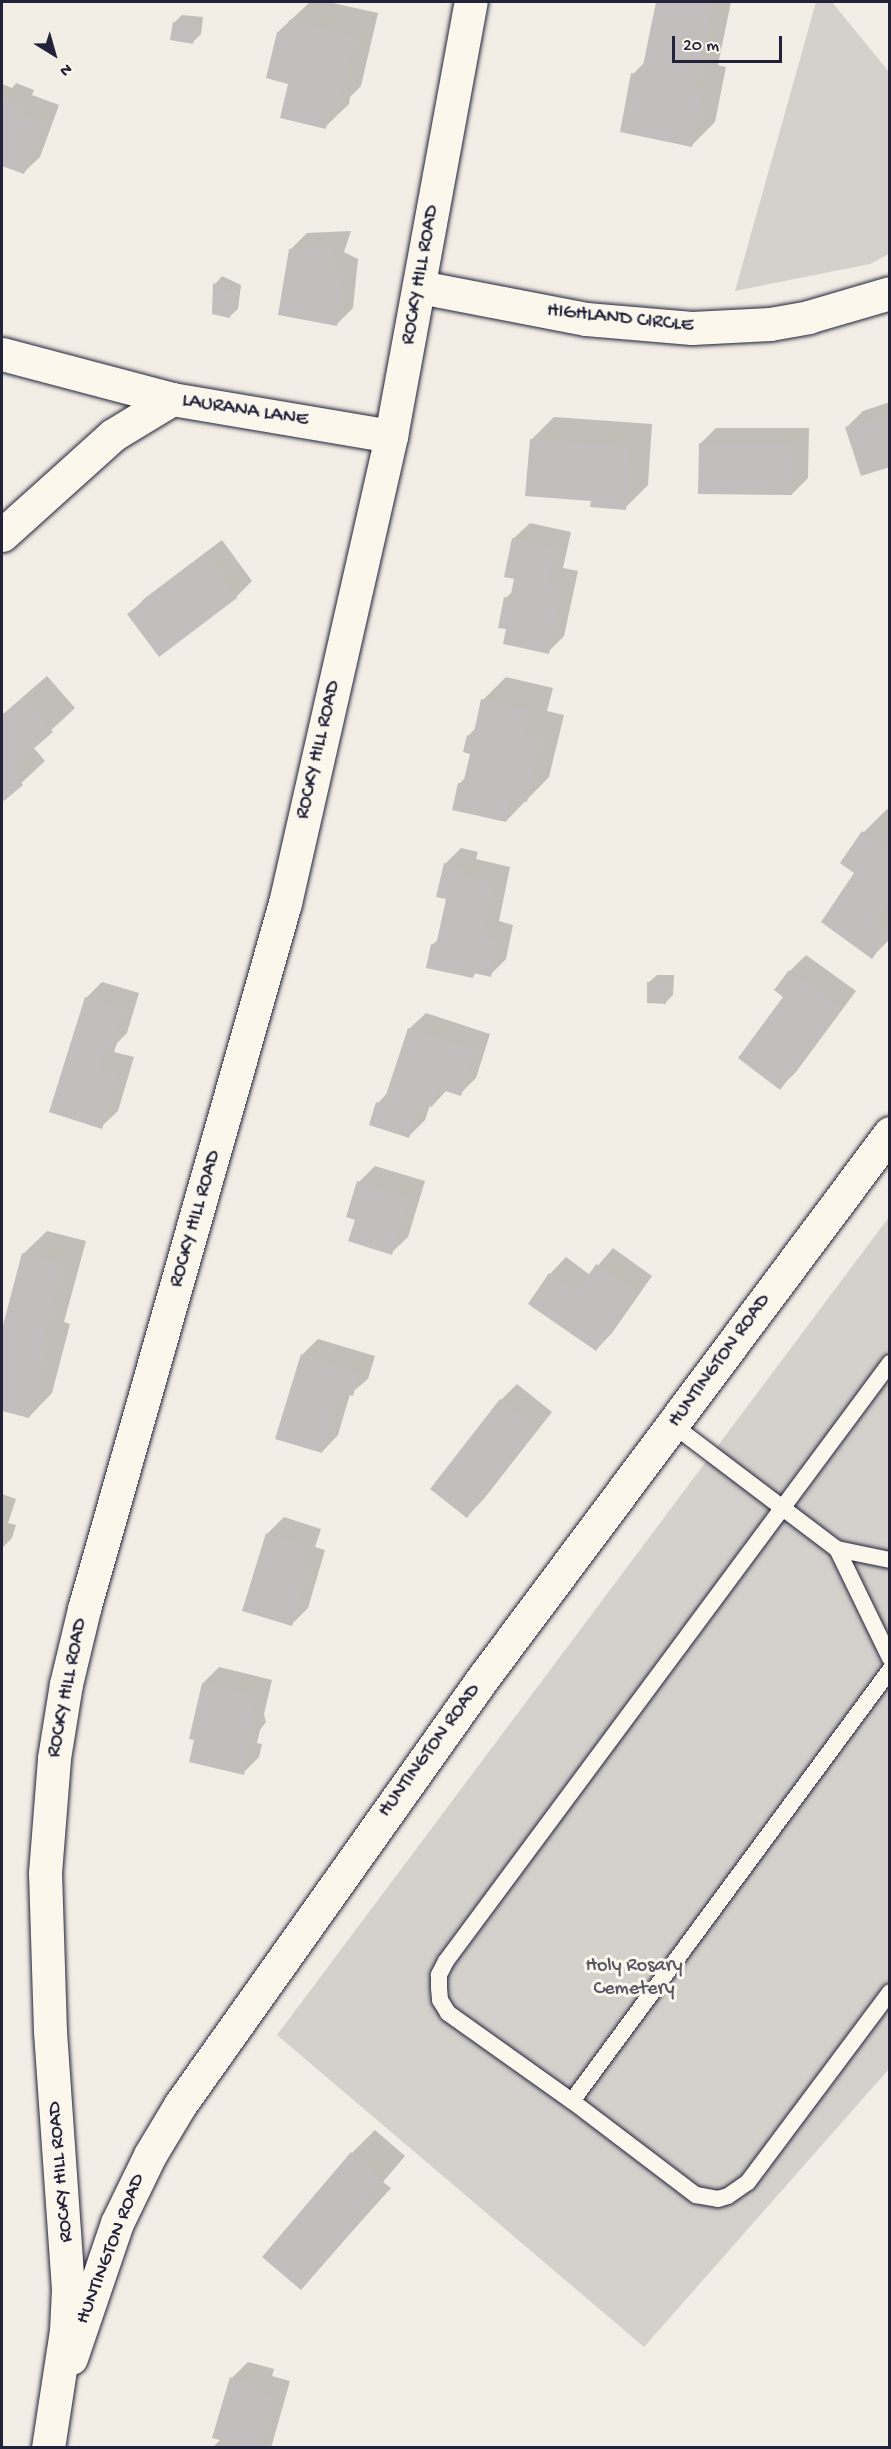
<!DOCTYPE html>
<html>
<head>
<meta charset="utf-8">
<style>
  body { margin:0 }
  #map { position:relative; width:891px; height:2449px; overflow:hidden; background:#f2eee5; font-family:"Gochi Hand",sans-serif }
  div>[style] { position:absolute }
  .green>* { inset:0; background:#d4d1cc }
  .shadow>* { inset:0; background:#0003 }
  .building>* { inset:0; background:#c2bebe }
  .roads { filter:drop-shadow(0 0 2px #22223b) drop-shadow(0 0 2px #22223b) }
  .service>* { height:16px; margin:-8px; padding:0 8px; transform-origin:8px; border-radius:8px; background:#fbf7ec }
  .minor>* { height:33px; margin:-16.5px; padding:0 16.5px; transform-origin:16.5px; border-radius:16.5px; background:#fbf7ec }
  .tertiary>* { height:33px; margin:-16.5px; padding:0 16.5px; transform-origin:16.5px; border-radius:16.5px; background:#fbf7ec }
  span { translate:-50% -50%; white-space:nowrap; text-align:center; line-height:1.15; -webkit-text-stroke:6px #fbf7ec; paint-order:stroke }
  .street-label { font-size:20px; color:#22223b }
  .park-label { font-size:20px; color:#575766 }
  .frame { position:absolute; inset:0; border:3px solid #22223b; pointer-events:none }
  .north { position:absolute; left:24px; top:24px; width:60px; height:60px; -webkit-text-stroke:4px #fbf7ec; paint-order:stroke; rotate:143deg; font-size:16px; font-weight:700; line-height:24px; text-align:center; color:#22223b }
  .north::after { content:''; display:block; margin:auto; width:21px; height:27px; background:#22223b; clip-path:polygon(50% 0,100% 100%,50% 72%,0 100%) }
  .scale { position:absolute; left:672px; top:36px; width:110px; height:27px; box-sizing:border-box; border:3px solid #22223b; border-top:0; padding-left:8px; font-size:18px; line-height:21px; white-space:nowrap; color:#22223b; -webkit-text-stroke:4px #fbf7ec; paint-order:stroke }
</style>
</head>
<body>
<div id="map">
  <div class="green">
    <i style="clip-path:polygon(816px 2px,832px 2px,889px 72px,889px 254px,870px 264px,735px 291px)"></i>
    <i style="clip-path:polygon(889px 1217px,889px 2069px,644px 2347px,277px 2035px)"></i>
  </div>
  <div class="shadow">
    <i style="clip-path:polygon(310px 2px,328px 2px,378px 13px,361px 86px,350px 97px,349px 104px,325px 127px,290px 83px,278px 32px)"></i>
    <i style="clip-path:polygon(658px 2px,731px 2px,718px 65px,726px 67px,715px 122px,692px 145px,633px 74px,645px 62px)"></i>
    <i style="clip-path:polygon(182px 15px,203px 17px,201px 34px,193px 42px,174px 23px)"></i>
    <i style="clip-path:polygon(16px 83px,34px 90px,32px 95px,59px 105px,40px 157px,23px 173px,2px 164px,2px 84px,12px 88px)"></i>
    <i style="clip-path:polygon(351px 231px,344px 252px,358px 259px,353px 308px,337px 324px,290px 250px,307px 233px)"></i>
    <i style="clip-path:polygon(222px 276px,241px 285px,238px 309px,230px 316px,215px 284px)"></i>
    <i style="clip-path:polygon(890px 402px,890px 465px,847px 427px,863px 411px)"></i>
    <i style="clip-path:polygon(554px 417px,652px 424px,648px 485px,625px 508px,592px 500px,531px 440px)"></i>
    <i style="clip-path:polygon(716px 428px,809px 428px,808px 478px,792px 494px,700px 444px)"></i>
    <i style="clip-path:polygon(530px 523px,571px 532px,563px 568px,578px 571px,564px 636px,548px 652px,508px 628px,506px 598px,514px 590px,516px 578px,513px 539px)"></i>
    <i style="clip-path:polygon(222px 540px,252px 581px,236px 597px,129px 614px,145px 598px)"></i>
    <i style="clip-path:polygon(47px 676px,75px 708px,33px 747px,45px 761px,4px 799px,2px 796px,2px 715px)"></i>
    <i style="clip-path:polygon(506px 677px,553px 688px,547px 711px,564px 715px,549px 777px,506px 821px,459px 784px,466px 777px,472px 752px,468px 736px,476px 728px,483px 700px)"></i>
    <i style="clip-path:polygon(887px 809px,890px 811px,890px 939px,872px 957px,857px 873px,842px 863px,864px 832px)"></i>
    <i style="clip-path:polygon(461px 848px,478px 852px,476px 859px,510px 867px,499px 921px,513px 925px,506px 959px,490px 975px,477px 972px,472px 977px,432px 945px,440px 938px,448px 898px,445px 864px)"></i>
    <i style="clip-path:polygon(806px 955px,856px 991px,796px 1072px,780px 1088px,785px 997px,790px 971px)"></i>
    <i style="clip-path:polygon(657px 975px,674px 975px,673px 995px,665px 1003px,649px 982px)"></i>
    <i style="clip-path:polygon(102px 982px,139px 993px,127px 1033px,117px 1043px,114px 1052px,134px 1057px,118px 1111px,101px 1127px,86px 998px)"></i>
    <i style="clip-path:polygon(426px 1013px,490px 1034px,476px 1078px,460px 1094px,447px 1090px,432px 1106px,430px 1105px,425px 1120px,409px 1136px,378px 1103px,389px 1091px,409px 1029px)"></i>
    <i style="clip-path:polygon(375px 1166px,425px 1181px,408px 1237px,391px 1253px,357px 1219px,359px 1182px)"></i>
    <i style="clip-path:polygon(47px 1231px,86px 1241px,64px 1322px,70px 1324px,52px 1393px,29px 1417px,2px 1409px,2px 1335px,23px 1254px)"></i>
    <i style="clip-path:polygon(613px 1248px,652px 1276px,612px 1333px,596px 1350px,530px 1303px,550px 1274px,566px 1257px,590px 1275px)"></i>
    <i style="clip-path:polygon(318px 1339px,375px 1356px,368px 1379px,350px 1394px,338px 1435px,322px 1452px,302px 1355px)"></i>
    <i style="clip-path:polygon(517px 1384px,552px 1412px,483px 1500px,467px 1516px,501px 1400px)"></i>
    <i style="clip-path:polygon(2px 1494px,16px 1499px,8px 1523px,16px 1525px,12px 1538px,2px 1548px)"></i>
    <i style="clip-path:polygon(284px 1517px,321px 1529px,315px 1547px,325px 1550px,308px 1608px,292px 1624px,244px 1610px,268px 1533px)"></i>
    <i style="clip-path:polygon(219px 1667px,272px 1680px,264px 1714px,266px 1722px,260px 1730px,257px 1743px,262px 1744px,259px 1757px,243px 1773px,203px 1683px)"></i>
    <i style="clip-path:polygon(375px 2130px,405px 2156px,383px 2182px,391px 2188px,301px 2288px,352px 2153px)"></i>
    <i style="clip-path:polygon(248px 2362px,274px 2369px,272px 2376px,290px 2381px,271px 2448px,212px 2448px,221px 2439px,232px 2378px)"></i>
  </div>
  <div class="building">
    <i style="clip-path:polygon(656px 2px,714px 2px,695px 88px,704px 90px,692px 147px,620px 132px,631px 73px,641px 75px)"></i>
    <i style="clip-path:polygon(289px 20px,356px 36px,338px 111px,330px 109px,326px 129px,280px 118px,288px 84px,266px 78px,277px 32px,285px 33px)"></i>
    <i style="clip-path:polygon(173px 22px,196px 25px,193px 44px,170px 40px)"></i>
    <i style="clip-path:polygon(2px 99px,19px 106px,17px 111px,44px 121px,24px 174px,2px 166px)"></i>
    <i style="clip-path:polygon(336px 246px,329px 268px,342px 276px,337px 326px,278px 315px,289px 249px)"></i>
    <i style="clip-path:polygon(213px 283px,233px 293px,230px 318px,212px 314px)"></i>
    <i style="clip-path:polygon(890px 412px,890px 467px,861px 476px,845px 427px)"></i>
    <i style="clip-path:polygon(530px 439px,630px 447px,626px 510px,590px 507px,591px 501px,525px 496px)"></i>
    <i style="clip-path:polygon(699px 443px,793px 444px,792px 495px,698px 494px)"></i>
    <i style="clip-path:polygon(512px 538px,556px 548px,548px 584px,563px 587px,549px 654px,503px 644px,506px 629px,498px 628px,504px 597px,510px 599px,514px 579px,504px 577px)"></i>
    <i style="clip-path:polygon(205px 555px,237px 598px,159px 657px,127px 614px)"></i>
    <i style="clip-path:polygon(23px 698px,53px 732px,10px 769px,23px 785px,4px 801px,2px 798px,2px 716px)"></i>
    <i style="clip-path:polygon(481px 699px,530px 711px,525px 734px,541px 738px,527px 802px,511px 799px,506px 822px,452px 810px,458px 783px,463px 784px,470px 754px,463px 752px,467px 735px,473px 737px)"></i>
    <i style="clip-path:polygon(862px 831px,890px 851px,890px 902px,874px 923px,890px 934px,872px 959px,821px 922px,854px 873px,840px 863px)"></i>
    <i style="clip-path:polygon(444px 863px,463px 868px,461px 875px,495px 883px,483px 937px,498px 940px,491px 977px,474px 973px,473px 978px,426px 968px,431px 944px,436px 945px,446px 899px,436px 897px)"></i>
    <i style="clip-path:polygon(789px 970px,841px 1008px,780px 1090px,738px 1058px,783px 997px,774px 990px)"></i>
    <i style="clip-path:polygon(647px 982px,666px 983px,666px 1004px,647px 1003px)"></i>
    <i style="clip-path:polygon(85px 997px,124px 1009px,111px 1051px,105px 1049px,99px 1068px,119px 1073px,102px 1129px,49px 1112px)"></i>
    <i style="clip-path:polygon(408px 1028px,475px 1050px,461px 1096px,439px 1089px,432px 1107px,420px 1103px,409px 1138px,369px 1125px,376px 1102px,383px 1104px)"></i>
    <i style="clip-path:polygon(357px 1181px,409px 1198px,392px 1255px,348px 1241px,355px 1220px,346px 1217px)"></i>
    <i style="clip-path:polygon(22px 1253px,64px 1264px,42px 1345px,48px 1347px,29px 1418px,2px 1411px,2px 1329px)"></i>
    <i style="clip-path:polygon(596px 1264px,638px 1292px,596px 1351px,528px 1304px,549px 1273px,577px 1292px)"></i>
    <i style="clip-path:polygon(301px 1354px,360px 1372px,353px 1396px,341px 1393px,322px 1453px,275px 1439px)"></i>
    <i style="clip-path:polygon(500px 1399px,537px 1428px,467px 1518px,430px 1489px)"></i>
    <i style="clip-path:polygon(266px 1533px,306px 1545px,300px 1563px,310px 1566px,292px 1626px,242px 1611px)"></i>
    <i style="clip-path:polygon(202px 1683px,257px 1696px,249px 1731px,251px 1740px,245px 1747px,242px 1759px,247px 1760px,244px 1775px,189px 1762px,194px 1740px,189px 1739px)"></i>
    <i style="clip-path:polygon(351px 2152px,383px 2180px,361px 2206px,369px 2212px,301px 2290px,262px 2257px)"></i>
    <i style="clip-path:polygon(230px 2377px,259px 2385px,256px 2392px,275px 2397px,260px 2448px,227px 2448px,228px 2442px,212px 2438px)"></i>
  </div>
  <div class="roads">
    <div class="service">
      <i style="left:890px;top:1363px;width:745px;rotate:126.59deg"></i>
      <i style="left:446px;top:1961px;width:16px;rotate:117deg"></i>
      <i style="left:439px;top:1975px;width:13px;rotate:90deg"></i>
      <i style="left:439px;top:1988px;width:12px;rotate:85deg"></i>
      <i style="left:440px;top:2000px;width:15px;rotate:58deg"></i>
      <i style="left:448px;top:2013px;width:152px;rotate:35.4deg"></i>
      <i style="left:572px;top:2101px;width:536px;rotate:-53.58deg"></i>
      <i style="left:673px;top:1425px;width:206px;rotate:37.1deg"></i>
      <i style="left:890px;top:1560px;width:54px;rotate:-168.3deg"></i>
      <i style="left:837px;top:1549px;width:121px;rotate:64.1deg"></i>
      <i style="left:572px;top:2101px;width:156px;rotate:37.2deg"></i>
      <i style="left:696px;top:2195px;width:22px;rotate:10deg"></i>
      <i style="left:718px;top:2199px;width:10px;rotate:-17deg"></i>
      <i style="left:728px;top:2196px;width:24px;rotate:-35deg"></i>
      <i style="left:748px;top:2182px;width:237px;rotate:-53.2deg"></i>
    </div>
    <div class="minor">
      <i style="left:420px;top:287px;width:169px;rotate:10.9deg"></i>
      <i style="left:586px;top:319px;width:106px;rotate:4.9deg"></i>
      <i style="left:692px;top:328px;width:78px;rotate:-2.9deg"></i>
      <i style="left:770px;top:324px;width:39px;rotate:-10deg"></i>
      <i style="left:808px;top:317px;width:85px;rotate:-16.3deg"></i>
      <i style="left:2px;top:354px;width:176px;rotate:14.8deg"></i>
      <i style="left:2px;top:535px;width:149px;rotate:-42deg"></i>
      <i style="left:113px;top:435px;width:69px;rotate:-31.4deg"></i>
      <i style="left:172px;top:399px;width:222px;rotate:9.6deg"></i>
      <i style="left:71px;top:2358px;width:143px;rotate:-71.2deg"></i>
      <i style="left:117px;top:2223px;width:76px;rotate:-64.1deg"></i>
      <i style="left:150px;top:2155px;width:58px;rotate:-59deg"></i>
      <i style="left:180px;top:2105px;width:524px;rotate:-54.64deg"></i>
      <i style="left:483px;top:1678px;width:680px;rotate:-53.25deg"></i>
    </div>
    <div class="tertiary">
      <i style="left:48px;top:2448px;width:118px;rotate:-81.3deg"></i>
      <i style="left:66px;top:2331px;width:42px;rotate:-87.3deg"></i>
      <i style="left:68px;top:2289px;width:259px;rotate:-94deg"></i>
      <i style="left:50px;top:2031px;width:158px;rotate:-91.8deg"></i>
      <i style="left:45px;top:1873px;width:115px;rotate:-85.5deg"></i>
      <i style="left:54px;top:1758px;width:75px;rotate:-80.8deg"></i>
      <i style="left:66px;top:1684px;width:77px;rotate:-76.5deg"></i>
      <i style="left:84px;top:1609px;width:734px;rotate:-74.11deg"></i>
      <i style="left:285px;top:903px;width:479px;rotate:-77.2deg"></i>
      <i style="left:391px;top:436px;width:441px;rotate:-79.6deg"></i>
    </div>
  </div>
  <div class="street-label">
    <span style="left:421px;top:275px;rotate:-80deg">ROCKY HILL ROAD</span>
    <span style="left:620px;top:319px;rotate:6deg">HIGHLAND CIRCLE</span>
    <span style="left:245px;top:411px;rotate:9deg">LAURANA LANE</span>
    <span style="left:319px;top:750px;rotate:-77deg">ROCKY HILL ROAD</span>
    <span style="left:196px;top:1219px;rotate:-74deg">ROCKY HILL ROAD</span>
    <span style="left:720px;top:1361px;rotate:-54deg">HUNTINGTON ROAD</span>
    <span style="left:68px;top:1688px;rotate:-79deg">ROCKY HILL ROAD</span>
    <span style="left:430px;top:1751px;rotate:-54deg">HUNTINGTON ROAD</span>
    <span style="left:61px;top:2172px;rotate:-95deg">ROCKY HILL ROAD</span>
    <span style="left:111px;top:2249px;rotate:-69deg">HUNTINGTON ROAD</span>
  </div>
  <div class="park-label">
    <span style="left:634px;top:1978px">Holy Rosary<br>Cemetery</span>
  </div>
  <div class="frame"></div>
  <div class="north">N</div>
  <div class="scale">20 m</div>
</div>
</body>
</html>
